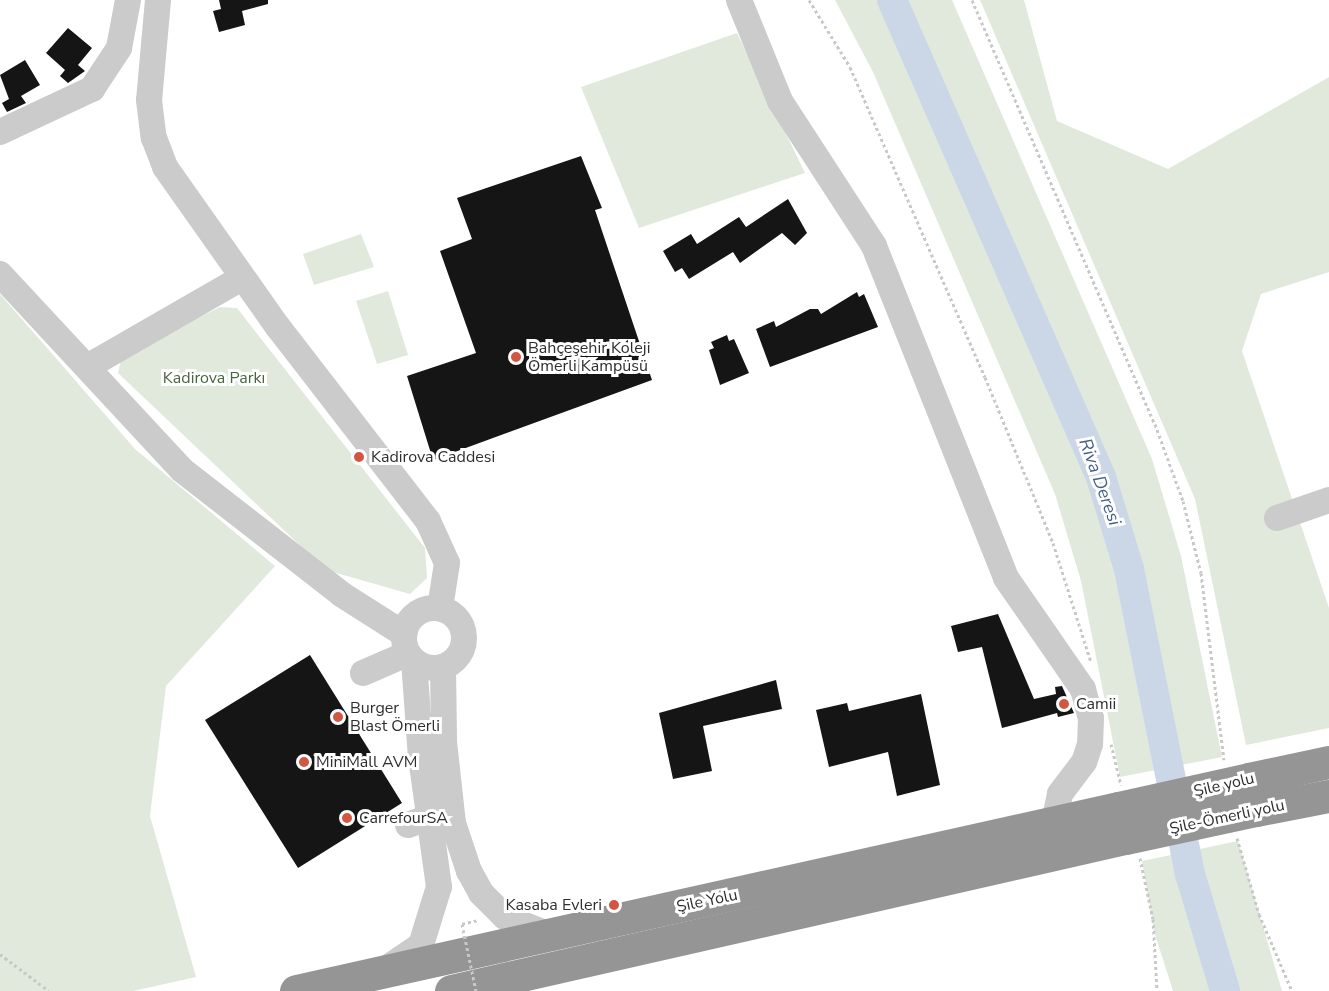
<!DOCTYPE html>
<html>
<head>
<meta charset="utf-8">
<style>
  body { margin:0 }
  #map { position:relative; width:1329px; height:991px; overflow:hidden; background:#fff; font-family:"Nunito Sans",sans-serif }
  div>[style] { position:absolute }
  .green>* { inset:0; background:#e1e9dd }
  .river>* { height:30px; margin:-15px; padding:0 15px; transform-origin:15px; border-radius:15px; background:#cbd6e7 }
  .building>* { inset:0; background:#151515 }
  .path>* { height:3px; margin-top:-1.5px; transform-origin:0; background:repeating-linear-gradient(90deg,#c8c8c8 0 3px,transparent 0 6px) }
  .minor>* { height:26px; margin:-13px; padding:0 13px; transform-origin:13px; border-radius:13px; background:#cbcbcb }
  .minor>.ring { margin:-13px; padding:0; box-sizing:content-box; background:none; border:26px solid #cbcbcb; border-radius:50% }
  .highway>* { height:33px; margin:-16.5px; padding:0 16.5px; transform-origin:16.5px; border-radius:16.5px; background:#959595 }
  .path-bridge>* { height:3px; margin-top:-1.5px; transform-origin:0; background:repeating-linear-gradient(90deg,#c8c8c8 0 3px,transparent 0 6px) }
  .highway-bridge>* { height:33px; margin:-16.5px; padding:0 16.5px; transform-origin:16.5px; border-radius:16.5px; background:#959595 }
  .dots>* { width:16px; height:16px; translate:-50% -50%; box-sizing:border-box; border:3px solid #fff; border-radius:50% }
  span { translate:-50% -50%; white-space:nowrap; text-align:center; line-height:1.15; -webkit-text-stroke:6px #fff; paint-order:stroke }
  .poi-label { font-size:16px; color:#2e2e2e }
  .left { translate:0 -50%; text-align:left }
  .right { translate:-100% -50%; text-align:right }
  .park-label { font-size:16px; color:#496440 }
  .street-label { font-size:16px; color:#2e2e2e }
  .water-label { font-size:18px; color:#445e87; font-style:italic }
</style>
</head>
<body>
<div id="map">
  <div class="green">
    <i style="clip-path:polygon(835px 0,952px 0,1152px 459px,1181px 556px,1222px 757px,1120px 777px,1081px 581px,1055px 494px,873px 72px)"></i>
    <i style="clip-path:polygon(980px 0,1024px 0,1057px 121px,1168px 169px,1329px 77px,1329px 272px,1261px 294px,1242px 351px,1329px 608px,1329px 728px,1246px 745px,1195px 499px)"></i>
    <i style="clip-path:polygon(737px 33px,805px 173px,639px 228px,581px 87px)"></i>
    <i style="clip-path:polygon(361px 234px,374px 267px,314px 285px,303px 254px)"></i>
    <i style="clip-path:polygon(388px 291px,408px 355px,377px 364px,356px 301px)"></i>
    <i style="clip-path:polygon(0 294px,135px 449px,275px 566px,166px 686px,150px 816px,196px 977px,133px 991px,0 991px)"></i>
    <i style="clip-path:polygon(220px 307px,237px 308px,425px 548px,427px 578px,410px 594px,326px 570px,118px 373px,122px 355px)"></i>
    <i style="clip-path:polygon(1238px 841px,1282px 991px,1173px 991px,1154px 931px,1142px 861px)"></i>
  </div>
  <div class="river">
    <i style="left:892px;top:0;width:521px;rotate:66.34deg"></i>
    <i style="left:1101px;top:477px;width:96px;rotate:73.1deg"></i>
    <i style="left:1129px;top:569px;width:311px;rotate:78.7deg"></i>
    <i style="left:1190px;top:874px;width:122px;rotate:73.3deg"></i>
  </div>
  <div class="building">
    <i style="clip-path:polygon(219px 0,268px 0,268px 4px,242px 11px,245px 25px,219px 32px,213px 11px,221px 9px)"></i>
    <i style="clip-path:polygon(68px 28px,92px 48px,78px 65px,85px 71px,68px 83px,60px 76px,65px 70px,46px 53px)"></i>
    <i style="clip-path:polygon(25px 60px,40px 85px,21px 96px,26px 103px,7px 112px,2px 103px,9px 99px,0 75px)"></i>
    <i style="clip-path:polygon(581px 156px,602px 208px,595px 210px,652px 380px,433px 460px,407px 376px,476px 353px,440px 251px,472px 239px,457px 198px)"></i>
    <i style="clip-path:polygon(788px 199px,807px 233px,795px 245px,782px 233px,740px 263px,733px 252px,689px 279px,682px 268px,675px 272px,663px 251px,691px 234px,697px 244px,739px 217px,746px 227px)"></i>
    <i style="clip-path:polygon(857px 292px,859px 297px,864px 294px,878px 327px,770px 367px,756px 329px,774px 321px,776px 327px,810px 309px,818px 309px,821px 314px)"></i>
    <i style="clip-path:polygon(727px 335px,729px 341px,734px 339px,749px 373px,720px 385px,709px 350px,714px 348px,711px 342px)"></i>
    <i style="clip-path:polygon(998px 614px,1034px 699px,1056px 694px,1055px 687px,1062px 686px,1074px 713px,1058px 717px,1057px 713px,1002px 728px,982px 647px,958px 652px,951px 626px)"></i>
    <i style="clip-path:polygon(310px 655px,402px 803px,298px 868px,205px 720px)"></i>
    <i style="clip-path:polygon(776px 680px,782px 709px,703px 726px,712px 771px,673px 779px,659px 713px)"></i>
    <i style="clip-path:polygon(921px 694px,940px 785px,897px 796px,888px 752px,829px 767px,816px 710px,847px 703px,849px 711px)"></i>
  </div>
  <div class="path">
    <i style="left:809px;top:0;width:79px;rotate:58.5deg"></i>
    <i style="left:850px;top:67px;width:338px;rotate:66.5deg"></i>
    <i style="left:985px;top:377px;width:179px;rotate:67.7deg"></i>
    <i style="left:1053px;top:543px;width:125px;rotate:72.3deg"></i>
    <i style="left:972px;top:0;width:462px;rotate:66.7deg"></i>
    <i style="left:1155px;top:424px;width:82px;rotate:70deg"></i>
    <i style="left:1183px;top:501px;width:74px;rotate:76deg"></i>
    <i style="left:1201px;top:573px;width:188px;rotate:83deg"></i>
    <i style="left:1111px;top:744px;width:42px;rotate:76.3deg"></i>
    <i style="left:1237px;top:838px;width:79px;rotate:73.9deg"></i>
    <i style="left:1259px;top:914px;width:84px;rotate:66.8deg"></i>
    <i style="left:1140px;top:858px;width:62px;rotate:78deg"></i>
    <i style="left:1153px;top:919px;width:72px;rotate:86.8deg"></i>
    <i style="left:462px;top:924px;width:16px;rotate:-14deg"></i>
    <i style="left:0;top:954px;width:61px;rotate:37.1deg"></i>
  </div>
  <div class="minor">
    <i style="left:158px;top:0;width:100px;rotate:95.1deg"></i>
    <i style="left:149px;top:100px;width:38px;rotate:83deg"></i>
    <i style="left:154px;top:138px;width:31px;rotate:69deg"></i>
    <i style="left:165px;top:167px;width:196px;rotate:54.8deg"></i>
    <i style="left:278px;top:327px;width:245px;rotate:52.3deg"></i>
    <i style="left:428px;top:521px;width:46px;rotate:65.7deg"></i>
    <i style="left:447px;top:563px;width:46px;rotate:98.8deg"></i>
    <i style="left:739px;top:0;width:109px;rotate:67.9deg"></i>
    <i style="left:780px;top:101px;width:173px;rotate:57deg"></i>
    <i style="left:874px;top:246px;width:357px;rotate:68.3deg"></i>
    <i style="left:1006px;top:578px;width:135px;rotate:55.3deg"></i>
    <i style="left:1083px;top:689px;width:30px;rotate:75deg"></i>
    <i style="left:1091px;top:718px;width:26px;rotate:92deg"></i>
    <i style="left:1090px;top:744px;width:19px;rotate:108deg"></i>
    <i style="left:1084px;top:762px;width:40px;rotate:127deg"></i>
    <i style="left:1060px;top:794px;width:30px;rotate:102deg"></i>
    <i style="left:0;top:132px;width:102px;rotate:-25.1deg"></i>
    <i style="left:92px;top:89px;width:49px;rotate:-56.6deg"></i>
    <i style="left:119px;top:48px;width:49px;rotate:-79.4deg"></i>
    <i style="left:0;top:274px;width:267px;rotate:47.1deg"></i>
    <i style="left:182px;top:470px;width:202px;rotate:37.9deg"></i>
    <i style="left:341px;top:594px;width:75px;rotate:32.4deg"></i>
    <i style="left:87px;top:367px;width:179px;rotate:-29.9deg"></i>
    <i style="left:1277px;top:518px;width:55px;rotate:-19.1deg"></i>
    <i class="ring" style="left:404px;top:608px;width:34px;height:34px"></i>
    <i style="left:443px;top:667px;width:75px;rotate:89.2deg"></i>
    <i style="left:444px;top:742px;width:81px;rotate:83.7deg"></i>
    <i style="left:453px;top:823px;width:51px;rotate:71.6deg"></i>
    <i style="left:469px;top:871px;width:25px;rotate:61deg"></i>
    <i style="left:481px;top:893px;width:34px;rotate:45deg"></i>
    <i style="left:505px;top:917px;width:48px;rotate:21.8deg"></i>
    <i style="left:363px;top:673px;width:48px;rotate:-23.4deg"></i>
    <i style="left:408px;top:825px;width:25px;rotate:-21deg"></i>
    <i style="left:390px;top:966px;width:37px;rotate:-34deg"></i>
    <i style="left:421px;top:945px;width:61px;rotate:-72.8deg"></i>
    <i style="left:439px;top:887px;width:130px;rotate:-97.9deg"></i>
    <i style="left:421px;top:758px;width:97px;rotate:-94.1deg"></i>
  </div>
  <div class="highway">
    <i style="left:1249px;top:779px;width:82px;rotate:-12deg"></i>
    <i style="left:1256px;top:810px;width:74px;rotate:-10.9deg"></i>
    <i style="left:296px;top:991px;width:842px;rotate:-12.55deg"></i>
    <i style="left:451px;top:991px;width:691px;rotate:-12.79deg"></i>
  </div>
  <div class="path-bridge">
    <i style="left:462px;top:924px;width:68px;rotate:78.2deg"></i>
  </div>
  <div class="highway-bridge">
    <i style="left:1118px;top:808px;width:134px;rotate:-12.5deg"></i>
    <i style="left:1125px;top:838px;width:134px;rotate:-12.1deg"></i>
  </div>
  <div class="dots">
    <i style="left:516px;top:357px;background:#d25742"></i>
    <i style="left:359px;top:457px;background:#d25742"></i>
    <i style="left:1064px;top:704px;background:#d25742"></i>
    <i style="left:338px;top:717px;background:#d25742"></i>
    <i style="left:304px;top:762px;background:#d25742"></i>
    <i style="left:347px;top:818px;background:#d25742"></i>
    <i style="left:614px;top:905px;background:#d25742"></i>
  </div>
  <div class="poi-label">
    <span class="left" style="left:528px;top:357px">Bahçeşehir Koleji<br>Ömerli Kampüsü</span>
    <span class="left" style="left:371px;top:457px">Kadirova Caddesi</span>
    <span class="left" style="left:1076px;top:704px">Camii</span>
    <span class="left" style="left:350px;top:717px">Burger<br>Blast Ömerli</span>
    <span class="left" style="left:316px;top:762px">MiniMall AVM</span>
    <span class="left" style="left:359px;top:818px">CarrefourSA</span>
    <span class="right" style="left:602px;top:905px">Kasaba Evleri</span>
  </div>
  <div class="park-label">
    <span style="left:214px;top:378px">Kadirova Parkı</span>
  </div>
  <div class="street-label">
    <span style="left:1224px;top:785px;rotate:-13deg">Şile yolu</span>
    <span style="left:1227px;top:817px;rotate:-12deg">Şile-Ömerli yolu</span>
    <span style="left:707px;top:901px;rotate:-12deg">Şile Yolu</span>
  </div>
  <div class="water-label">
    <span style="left:1100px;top:482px;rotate:70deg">Riva Deresi</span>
  </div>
</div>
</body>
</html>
